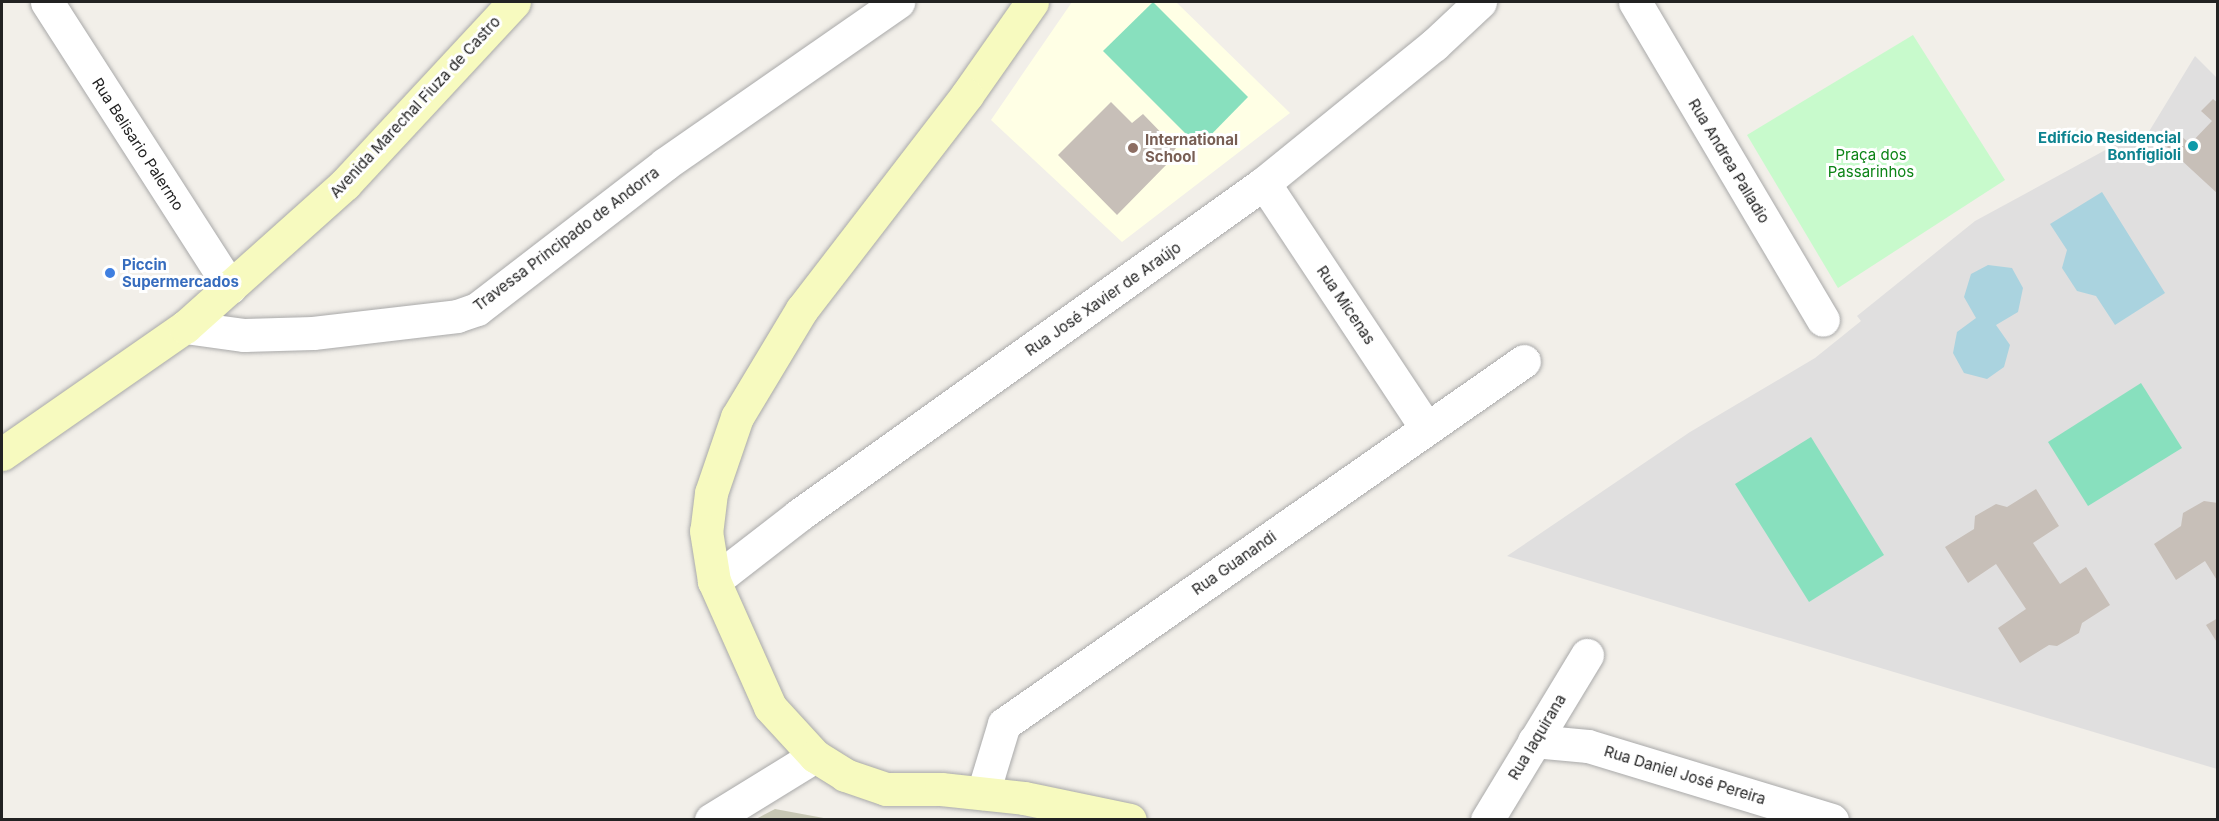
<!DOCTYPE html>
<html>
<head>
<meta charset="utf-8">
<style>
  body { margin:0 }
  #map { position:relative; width:2219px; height:821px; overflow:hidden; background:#f2efe9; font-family:Inter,sans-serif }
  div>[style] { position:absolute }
  .residential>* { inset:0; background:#e0dfdf }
  .education>* { inset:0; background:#ffffe5 }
  .construction>* { inset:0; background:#c7c7b4 }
  .park>* { inset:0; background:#c8facc }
  .pitch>* { inset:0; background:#88e0be }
  .water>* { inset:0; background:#aad3df }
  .building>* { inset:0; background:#c7bfb8 }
  .roads { filter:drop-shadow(0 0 2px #a9a9a9) drop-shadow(0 0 2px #a9a9a9) }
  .street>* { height:33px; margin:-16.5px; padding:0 16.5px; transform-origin:16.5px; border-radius:16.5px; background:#fff }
  .secondary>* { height:33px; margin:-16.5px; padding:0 16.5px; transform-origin:16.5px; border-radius:16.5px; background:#f7fabf }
  .dots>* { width:16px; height:16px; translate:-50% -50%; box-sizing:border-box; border:3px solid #fff; border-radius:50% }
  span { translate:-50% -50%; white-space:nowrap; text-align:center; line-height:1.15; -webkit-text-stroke:6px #fff; paint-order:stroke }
  .street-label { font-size:15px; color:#222 }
  .culture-label { font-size:15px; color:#0d838f; font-weight:700 }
  .right { translate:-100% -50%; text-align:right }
  .education-label { font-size:15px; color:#785e54; font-weight:700 }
  .left { translate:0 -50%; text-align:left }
  .park-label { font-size:15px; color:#0c8416 }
  .shop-label { font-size:15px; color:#366cbe; font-weight:700 }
  .frame { position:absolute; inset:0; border:3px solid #222; pointer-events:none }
</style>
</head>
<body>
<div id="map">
  <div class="residential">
    <i style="clip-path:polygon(2195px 56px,2217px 78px,2217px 769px,1507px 556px,1690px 432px,1815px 358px,1861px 321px,1857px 316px,1975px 221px,2133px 135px,2142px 143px)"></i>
  </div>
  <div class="education">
    <i style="clip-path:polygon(1072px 2px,1176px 2px,1290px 113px,1122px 242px,991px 120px)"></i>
  </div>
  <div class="construction">
    <i style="clip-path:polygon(775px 809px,829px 819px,756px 819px)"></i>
  </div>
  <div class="park">
    <i style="clip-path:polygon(1913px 35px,2005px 180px,1838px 288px,1747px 135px)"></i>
  </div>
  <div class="pitch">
    <i style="clip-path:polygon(1153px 2px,1248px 97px,1199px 147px,1103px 51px)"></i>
    <i style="clip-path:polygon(2141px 383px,2182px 448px,2088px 506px,2048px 442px)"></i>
    <i style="clip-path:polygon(1811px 437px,1884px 555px,1809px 602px,1735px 484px)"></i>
  </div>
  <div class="water">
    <i style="clip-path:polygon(2102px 192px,2165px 293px,2115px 325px,2096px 296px,2077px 291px,2062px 268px,2067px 250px,2050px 224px)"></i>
    <i style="clip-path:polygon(1988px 265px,2012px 268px,2023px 288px,2018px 312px,1996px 325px,2010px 345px,2004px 367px,1987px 379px,1964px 373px,1953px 353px,1957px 332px,1976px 318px,1964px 297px,1971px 274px)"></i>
  </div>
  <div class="building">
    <i style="clip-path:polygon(2213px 99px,2218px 103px,2218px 194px,2167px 147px,2179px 134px,2190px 144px,2212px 121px,2201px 111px)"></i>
    <i style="clip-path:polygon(1111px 102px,1132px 123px,1143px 114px,1176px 148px,1167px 159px,1169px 162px,1117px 215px,1058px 155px)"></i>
    <i style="clip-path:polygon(2036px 489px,2059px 526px,2033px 543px,2060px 584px,2086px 567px,2110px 605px,2082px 623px,2079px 633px,2057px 646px,2049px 645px,2020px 663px,1998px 628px,2026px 609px,1996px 564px,1968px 583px,1945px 547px,1974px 529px,1975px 516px,1996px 504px,2007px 507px)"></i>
    <i style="clip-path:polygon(2204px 501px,2218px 503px,2218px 582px,2205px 561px,2176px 580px,2154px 544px,2181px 526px,2183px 513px)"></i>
    <i style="clip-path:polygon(2218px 618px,2218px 644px,2206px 625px)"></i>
  </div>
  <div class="roads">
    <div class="street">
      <i style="left:47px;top:2px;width:339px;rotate:57.3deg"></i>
      <i style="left:1635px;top:2px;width:369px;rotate:59.4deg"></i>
      <i style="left:1264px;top:183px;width:294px;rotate:56.5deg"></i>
      <i style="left:185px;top:327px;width:60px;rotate:7.7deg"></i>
      <i style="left:244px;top:335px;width:69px;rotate:-1.7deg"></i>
      <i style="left:313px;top:333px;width:145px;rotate:-6.7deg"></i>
      <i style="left:457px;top:316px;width:21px;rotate:-19deg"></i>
      <i style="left:477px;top:309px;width:237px;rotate:-37.6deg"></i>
      <i style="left:665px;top:164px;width:284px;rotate:-34.8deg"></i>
      <i style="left:714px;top:581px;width:108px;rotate:-37.8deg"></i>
      <i style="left:799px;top:515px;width:571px;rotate:-35.53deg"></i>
      <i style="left:1264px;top:183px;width:219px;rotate:-39.1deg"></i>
      <i style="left:1434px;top:45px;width:63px;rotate:-43.1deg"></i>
      <i style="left:1534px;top:741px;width:54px;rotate:5.3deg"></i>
      <i style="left:1588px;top:746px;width:255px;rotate:16.9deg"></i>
      <i style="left:983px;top:793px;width:72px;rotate:-73.1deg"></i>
      <i style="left:1004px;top:724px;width:634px;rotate:-34.92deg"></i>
      <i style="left:711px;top:820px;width:122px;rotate:-31.6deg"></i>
      <i style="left:1487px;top:820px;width:193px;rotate:-58.8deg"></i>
    </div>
    <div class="secondary">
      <i style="left:1032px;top:2px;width:113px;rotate:125deg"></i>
      <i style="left:967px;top:95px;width:270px;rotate:127.6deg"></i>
      <i style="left:802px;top:309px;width:126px;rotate:121deg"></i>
      <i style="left:737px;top:417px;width:80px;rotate:108.9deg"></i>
      <i style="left:711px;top:493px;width:38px;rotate:97deg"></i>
      <i style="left:706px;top:531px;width:51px;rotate:80.9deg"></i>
      <i style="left:714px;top:581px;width:138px;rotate:66deg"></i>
      <i style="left:770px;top:707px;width:67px;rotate:47.4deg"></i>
      <i style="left:815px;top:756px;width:36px;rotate:32deg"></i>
      <i style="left:845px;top:775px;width:43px;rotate:18.9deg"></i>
      <i style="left:886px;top:789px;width:55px"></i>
      <i style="left:941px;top:789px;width:83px;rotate:6.2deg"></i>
      <i style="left:1024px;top:798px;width:108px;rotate:11.7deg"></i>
      <i style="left:2px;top:454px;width:223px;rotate:-34.8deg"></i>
      <i style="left:185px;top:327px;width:215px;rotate:-41.8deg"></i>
      <i style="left:345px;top:184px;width:248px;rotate:-47.1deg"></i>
    </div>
  </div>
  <div class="dots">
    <i style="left:2193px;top:146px;background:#0f9aa8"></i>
    <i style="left:1133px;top:148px;background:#8d6e63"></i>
    <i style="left:110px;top:273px;background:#3f7fe0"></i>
  </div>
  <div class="street-label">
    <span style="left:415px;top:107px;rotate:-47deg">Avenida Marechal Fiuza de Castro</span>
    <span style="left:138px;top:144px;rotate:57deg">Rua Belisario Palermo</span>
    <span style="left:1729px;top:161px;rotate:59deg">Rua Andrea Palladio</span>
    <span style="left:566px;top:239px;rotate:-37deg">Travessa Principado de Andorra</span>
    <span style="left:1103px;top:299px;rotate:-35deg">Rua José Xavier de Araújo</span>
    <span style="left:1346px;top:305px;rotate:56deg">Rua Micenas</span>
    <span style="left:1234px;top:563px;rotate:-35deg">Rua Guanandi</span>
    <span style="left:1537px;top:737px;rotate:-59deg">Rua Iaquirana</span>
    <span style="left:1685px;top:775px;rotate:17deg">Rua Daniel José Pereira</span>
  </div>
  <div class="culture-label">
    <span class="right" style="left:2181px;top:146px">Edifício Residencial<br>Bonfiglioli</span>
  </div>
  <div class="education-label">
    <span class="left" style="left:1145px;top:148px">International<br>School</span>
  </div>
  <div class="park-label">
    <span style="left:1871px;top:163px">Praça dos<br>Passarinhos</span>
  </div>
  <div class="shop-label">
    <span class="left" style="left:122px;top:273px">Piccin<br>Supermercados</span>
  </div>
  <div class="frame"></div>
</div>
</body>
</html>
